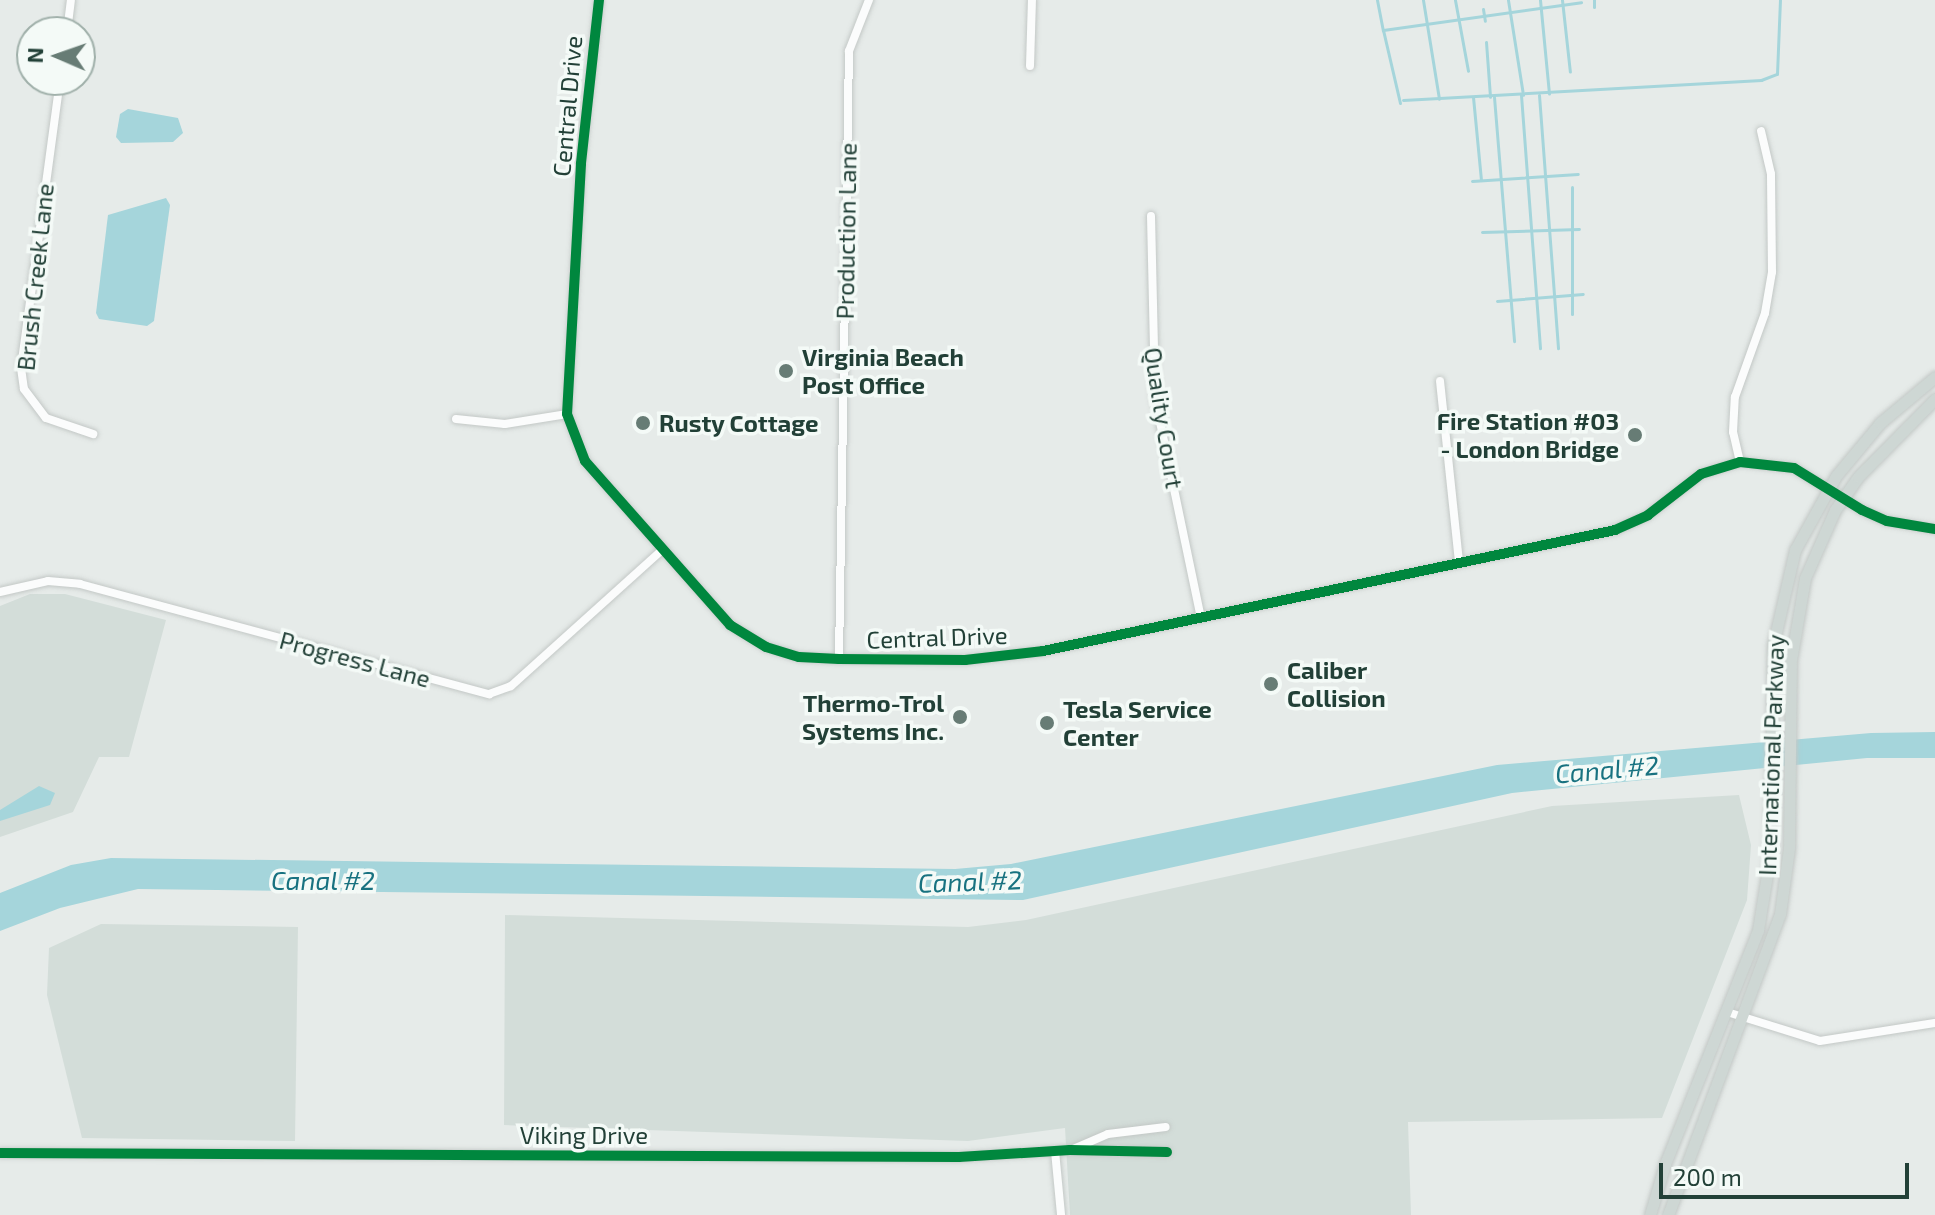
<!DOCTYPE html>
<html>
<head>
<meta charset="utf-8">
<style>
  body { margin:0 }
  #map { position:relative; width:1935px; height:1215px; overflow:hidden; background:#e6ebe9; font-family:"Exo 2",sans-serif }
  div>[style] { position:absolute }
  .built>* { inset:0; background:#d3ddd9 }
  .water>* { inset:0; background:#a5d5db }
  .stream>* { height:3px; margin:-1.5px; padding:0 1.5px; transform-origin:1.5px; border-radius:1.5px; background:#a5d5db }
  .roads { filter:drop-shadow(0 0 2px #c3c8c6) drop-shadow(0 0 2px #c3c8c6) }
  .minor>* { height:8px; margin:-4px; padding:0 4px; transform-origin:4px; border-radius:4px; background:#fbfcfc }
  .major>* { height:11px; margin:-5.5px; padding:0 5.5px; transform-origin:5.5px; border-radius:5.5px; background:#ced7d4 }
  .cycleway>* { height:10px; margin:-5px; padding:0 5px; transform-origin:5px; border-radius:5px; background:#00873e }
  .dots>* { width:22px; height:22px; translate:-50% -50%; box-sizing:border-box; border:4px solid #f4faf7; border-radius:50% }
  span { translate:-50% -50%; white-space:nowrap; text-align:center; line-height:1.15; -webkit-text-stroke:7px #f4faf7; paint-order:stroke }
  .street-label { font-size:24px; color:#224037 }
  .poi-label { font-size:24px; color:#224037; font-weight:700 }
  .left { translate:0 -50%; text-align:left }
  .right { translate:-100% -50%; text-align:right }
  .water-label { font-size:26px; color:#187280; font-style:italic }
  .north { position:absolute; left:16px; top:16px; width:80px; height:80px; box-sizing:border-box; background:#f4faf7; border:2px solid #a0b0aa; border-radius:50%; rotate:272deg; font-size:22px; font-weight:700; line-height:32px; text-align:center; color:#224037 }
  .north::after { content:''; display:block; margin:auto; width:28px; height:36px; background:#677c75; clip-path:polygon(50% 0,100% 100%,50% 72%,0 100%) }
  .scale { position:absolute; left:1659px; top:1163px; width:250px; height:36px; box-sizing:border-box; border:4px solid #224037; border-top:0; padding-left:10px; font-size:24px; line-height:28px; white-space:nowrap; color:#224037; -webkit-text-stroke:6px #f4faf7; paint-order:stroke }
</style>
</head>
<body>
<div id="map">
  <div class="built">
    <i style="clip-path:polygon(30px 594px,65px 594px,166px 620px,129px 757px,99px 757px,73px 812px,0 837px,0 606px)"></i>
    <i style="clip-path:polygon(1739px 795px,1751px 845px,1747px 900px,1662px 1118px,1408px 1122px,1411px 1215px,1070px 1215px,1065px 1128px,968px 1141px,504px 1125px,505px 915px,968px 927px,1026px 920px,1552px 806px)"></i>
    <i style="clip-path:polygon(101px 924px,298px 927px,295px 1141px,82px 1138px,47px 995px,49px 948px)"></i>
  </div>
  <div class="water">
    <i style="clip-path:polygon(128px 109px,178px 118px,183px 133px,173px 142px,121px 143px,116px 137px,120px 114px)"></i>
    <i style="clip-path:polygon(166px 198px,170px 205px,154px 321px,147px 326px,99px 319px,96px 313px,108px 215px)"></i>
    <i style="clip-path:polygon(1935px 732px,1935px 758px,1867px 758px,1512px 793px,1023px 900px,138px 889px,60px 908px,0 931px,0 893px,71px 865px,111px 858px,955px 869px,1011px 864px,1497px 765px,1871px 733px)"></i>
    <i style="clip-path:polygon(39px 786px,55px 793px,50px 805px,0 821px,0 810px)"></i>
  </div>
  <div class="stream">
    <i style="left:1377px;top:0;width:31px;rotate:79deg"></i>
    <i style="left:1423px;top:0;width:100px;rotate:80.8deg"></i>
    <i style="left:1455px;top:0;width:72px;rotate:79.6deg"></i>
    <i style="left:1508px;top:0;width:96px;rotate:81deg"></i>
    <i style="left:1540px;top:0;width:94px;rotate:84.5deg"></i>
    <i style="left:1562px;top:0;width:72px;rotate:83.7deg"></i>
    <i style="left:1594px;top:0;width:7px;rotate:90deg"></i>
    <i style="left:1483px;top:9px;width:12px;rotate:81deg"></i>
    <i style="left:1486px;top:42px;width:55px;rotate:85.8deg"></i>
    <i style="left:1521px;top:95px;width:254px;rotate:85.7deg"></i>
    <i style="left:1539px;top:95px;width:254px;rotate:85.7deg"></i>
    <i style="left:1473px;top:97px;width:83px;rotate:84.5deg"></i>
    <i style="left:1494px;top:97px;width:245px;rotate:85.3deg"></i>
    <i style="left:1403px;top:100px;width:359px;rotate:-3.2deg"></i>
    <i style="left:1761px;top:80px;width:17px;rotate:-21deg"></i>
    <i style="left:1777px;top:74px;width:74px;rotate:-87.7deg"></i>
    <i style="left:1400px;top:103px;width:75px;rotate:-103.1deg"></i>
    <i style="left:1383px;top:30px;width:200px;rotate:-8deg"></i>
    <i style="left:1472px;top:181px;width:106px;rotate:-3.8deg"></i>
    <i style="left:1572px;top:187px;width:127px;rotate:90deg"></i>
    <i style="left:1482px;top:232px;width:97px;rotate:-1.8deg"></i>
    <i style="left:1497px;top:301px;width:86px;rotate:-4.7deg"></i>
  </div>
  <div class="roads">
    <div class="minor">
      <i style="left:599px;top:0;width:165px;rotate:96.3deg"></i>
      <i style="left:581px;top:164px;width:250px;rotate:93.2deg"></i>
      <i style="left:567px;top:414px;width:50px;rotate:69deg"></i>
      <i style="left:585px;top:461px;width:219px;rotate:48.5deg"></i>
      <i style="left:730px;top:625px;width:42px;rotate:31.4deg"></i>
      <i style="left:766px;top:647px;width:34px;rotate:17deg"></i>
      <i style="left:799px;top:657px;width:40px;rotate:2.9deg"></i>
      <i style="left:839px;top:659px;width:126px;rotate:0.5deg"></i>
      <i style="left:965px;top:660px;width:79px;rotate:-6.6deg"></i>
      <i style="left:1043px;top:651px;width:585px;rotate:-11.94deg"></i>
      <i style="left:1615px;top:530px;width:36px;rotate:-24deg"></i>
      <i style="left:1648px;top:515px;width:67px;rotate:-37.7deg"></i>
      <i style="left:1701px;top:474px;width:41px;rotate:-17.1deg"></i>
      <i style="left:1740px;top:462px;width:54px;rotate:6.3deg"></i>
      <i style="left:1794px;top:468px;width:80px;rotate:31.7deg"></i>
      <i style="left:1862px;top:510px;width:27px;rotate:24deg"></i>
      <i style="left:1887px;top:521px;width:49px;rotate:9.5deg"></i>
      <i style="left:67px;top:32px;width:32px;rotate:-83deg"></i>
      <i style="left:1030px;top:66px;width:66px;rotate:-88.3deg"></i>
      <i style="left:60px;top:80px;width:291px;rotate:97.7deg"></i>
      <i style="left:21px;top:368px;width:21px;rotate:82deg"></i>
      <i style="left:24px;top:389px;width:36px;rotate:53deg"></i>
      <i style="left:46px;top:418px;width:50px;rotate:18.8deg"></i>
      <i style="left:1151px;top:216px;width:182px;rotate:88.7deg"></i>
      <i style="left:1155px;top:398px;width:225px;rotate:78.2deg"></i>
      <i style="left:1440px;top:381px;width:183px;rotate:84deg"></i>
      <i style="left:456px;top:419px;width:49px;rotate:5.8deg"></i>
      <i style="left:505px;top:424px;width:63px;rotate:-9.2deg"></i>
      <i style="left:1740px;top:462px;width:31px;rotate:-103deg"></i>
      <i style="left:1733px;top:432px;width:35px;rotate:-87deg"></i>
      <i style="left:1735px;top:397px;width:89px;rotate:-70.3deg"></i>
      <i style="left:1765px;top:313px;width:42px;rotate:-80.3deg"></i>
      <i style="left:1772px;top:272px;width:98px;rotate:-90.6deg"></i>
      <i style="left:1771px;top:174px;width:44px;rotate:-103.1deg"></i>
      <i style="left:0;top:592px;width:49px;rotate:-12.9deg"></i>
      <i style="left:48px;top:581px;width:32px;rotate:5deg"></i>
      <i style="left:80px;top:584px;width:424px;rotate:15.1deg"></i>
      <i style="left:489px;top:694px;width:23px;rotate:-20deg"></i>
      <i style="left:511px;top:686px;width:205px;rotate:-42deg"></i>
      <i style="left:839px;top:659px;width:608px;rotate:-89.06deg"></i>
      <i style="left:849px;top:51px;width:55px;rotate:-68.6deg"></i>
      <i style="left:1727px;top:1012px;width:97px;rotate:17.3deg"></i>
      <i style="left:1820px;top:1041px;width:116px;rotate:-8.9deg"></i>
      <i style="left:1071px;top:1150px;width:40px;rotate:-23.4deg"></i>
      <i style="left:1108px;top:1134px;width:58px;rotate:-6.9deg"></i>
      <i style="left:1055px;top:1151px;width:64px;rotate:84.6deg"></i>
      <i style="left:0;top:1153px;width:959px;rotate:0.24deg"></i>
      <i style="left:959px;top:1157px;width:111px;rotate:-3.6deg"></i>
      <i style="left:1070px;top:1150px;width:97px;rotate:1.2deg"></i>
    </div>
    <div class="major">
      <i style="left:1650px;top:1215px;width:53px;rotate:-73.6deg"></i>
      <i style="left:1665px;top:1164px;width:252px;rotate:-68.3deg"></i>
      <i style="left:1758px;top:930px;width:75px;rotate:-80.8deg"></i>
      <i style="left:1770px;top:856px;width:211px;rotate:-89.2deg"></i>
      <i style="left:1773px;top:645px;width:98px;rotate:-77deg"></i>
      <i style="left:1795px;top:550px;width:85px;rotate:-61deg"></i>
      <i style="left:1836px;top:476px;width:69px;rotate:-50.3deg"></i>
      <i style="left:1880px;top:423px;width:72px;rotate:-39.9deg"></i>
      <i style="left:1668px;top:1215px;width:321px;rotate:-69.6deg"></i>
      <i style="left:1780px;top:914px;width:67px;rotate:-82.2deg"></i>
      <i style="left:1789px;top:848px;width:188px;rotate:-89.4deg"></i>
      <i style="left:1791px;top:660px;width:83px;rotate:-80.3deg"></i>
      <i style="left:1805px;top:578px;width:74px;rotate:-66.2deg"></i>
      <i style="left:1835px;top:510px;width:40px;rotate:-55.1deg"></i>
      <i style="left:1858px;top:477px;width:110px;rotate:-45.4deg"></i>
    </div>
  </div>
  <div class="cycleway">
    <i style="left:599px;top:0;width:165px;rotate:96.3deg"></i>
    <i style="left:581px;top:164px;width:250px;rotate:93.2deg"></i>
    <i style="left:567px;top:414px;width:50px;rotate:69deg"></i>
    <i style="left:585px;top:461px;width:219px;rotate:48.5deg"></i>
    <i style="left:730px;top:625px;width:42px;rotate:31.4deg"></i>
    <i style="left:766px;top:647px;width:34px;rotate:17deg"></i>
    <i style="left:799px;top:657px;width:40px;rotate:2.9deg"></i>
    <i style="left:839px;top:659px;width:126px;rotate:0.5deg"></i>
    <i style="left:965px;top:660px;width:79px;rotate:-6.6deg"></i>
    <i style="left:1043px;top:651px;width:585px;rotate:-11.94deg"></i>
    <i style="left:1615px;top:530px;width:36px;rotate:-24deg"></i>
    <i style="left:1648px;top:515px;width:67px;rotate:-37.7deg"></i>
    <i style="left:1701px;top:474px;width:41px;rotate:-17.1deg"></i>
    <i style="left:1740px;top:462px;width:54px;rotate:6.3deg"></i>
    <i style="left:1794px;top:468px;width:80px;rotate:31.7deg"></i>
    <i style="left:1862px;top:510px;width:27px;rotate:24deg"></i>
    <i style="left:1887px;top:521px;width:49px;rotate:9.5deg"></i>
    <i style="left:0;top:1153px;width:959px;rotate:0.24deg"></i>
    <i style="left:959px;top:1157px;width:111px;rotate:-3.6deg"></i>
    <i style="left:1070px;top:1150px;width:97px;rotate:1.2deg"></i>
  </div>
  <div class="dots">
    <i style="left:786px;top:371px;background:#677c75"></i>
    <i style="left:643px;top:423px;background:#677c75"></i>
    <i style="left:1635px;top:435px;background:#677c75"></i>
    <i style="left:1271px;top:684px;background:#677c75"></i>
    <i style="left:960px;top:717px;background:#677c75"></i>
    <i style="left:1047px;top:723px;background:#677c75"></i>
  </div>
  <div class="street-label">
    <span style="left:567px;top:106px;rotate:-85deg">Central Drive</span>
    <span style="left:846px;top:231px;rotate:-89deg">Production Lane</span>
    <span style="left:35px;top:277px;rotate:-84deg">Brush Creek Lane</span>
    <span style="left:1164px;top:418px;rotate:81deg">Quality Court</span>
    <span style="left:937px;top:637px;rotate:-2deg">Central Drive</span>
    <span style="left:355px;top:659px;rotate:15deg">Progress Lane</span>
    <span style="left:1771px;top:755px;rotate:-88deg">International Parkway</span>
    <span style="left:584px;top:1135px">Viking Drive</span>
  </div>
  <div class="poi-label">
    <span class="left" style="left:802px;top:371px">Virginia Beach<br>Post Office</span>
    <span class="right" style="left:1619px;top:435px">Fire Station #03<br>- London Bridge</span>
    <span class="left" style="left:659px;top:423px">Rusty Cottage</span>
    <span class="left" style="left:1287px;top:684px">Caliber<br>Collision</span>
    <span class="right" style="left:944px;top:717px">Thermo-Trol<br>Systems Inc.</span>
    <span class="left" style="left:1063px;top:723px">Tesla Service<br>Center</span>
  </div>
  <div class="water-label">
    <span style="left:1607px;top:769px;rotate:-5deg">Canal #2</span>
    <span style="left:323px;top:880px">Canal #2</span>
    <span style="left:970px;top:881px;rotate:-2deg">Canal #2</span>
  </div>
  <div class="north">N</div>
  <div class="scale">200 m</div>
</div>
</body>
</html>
